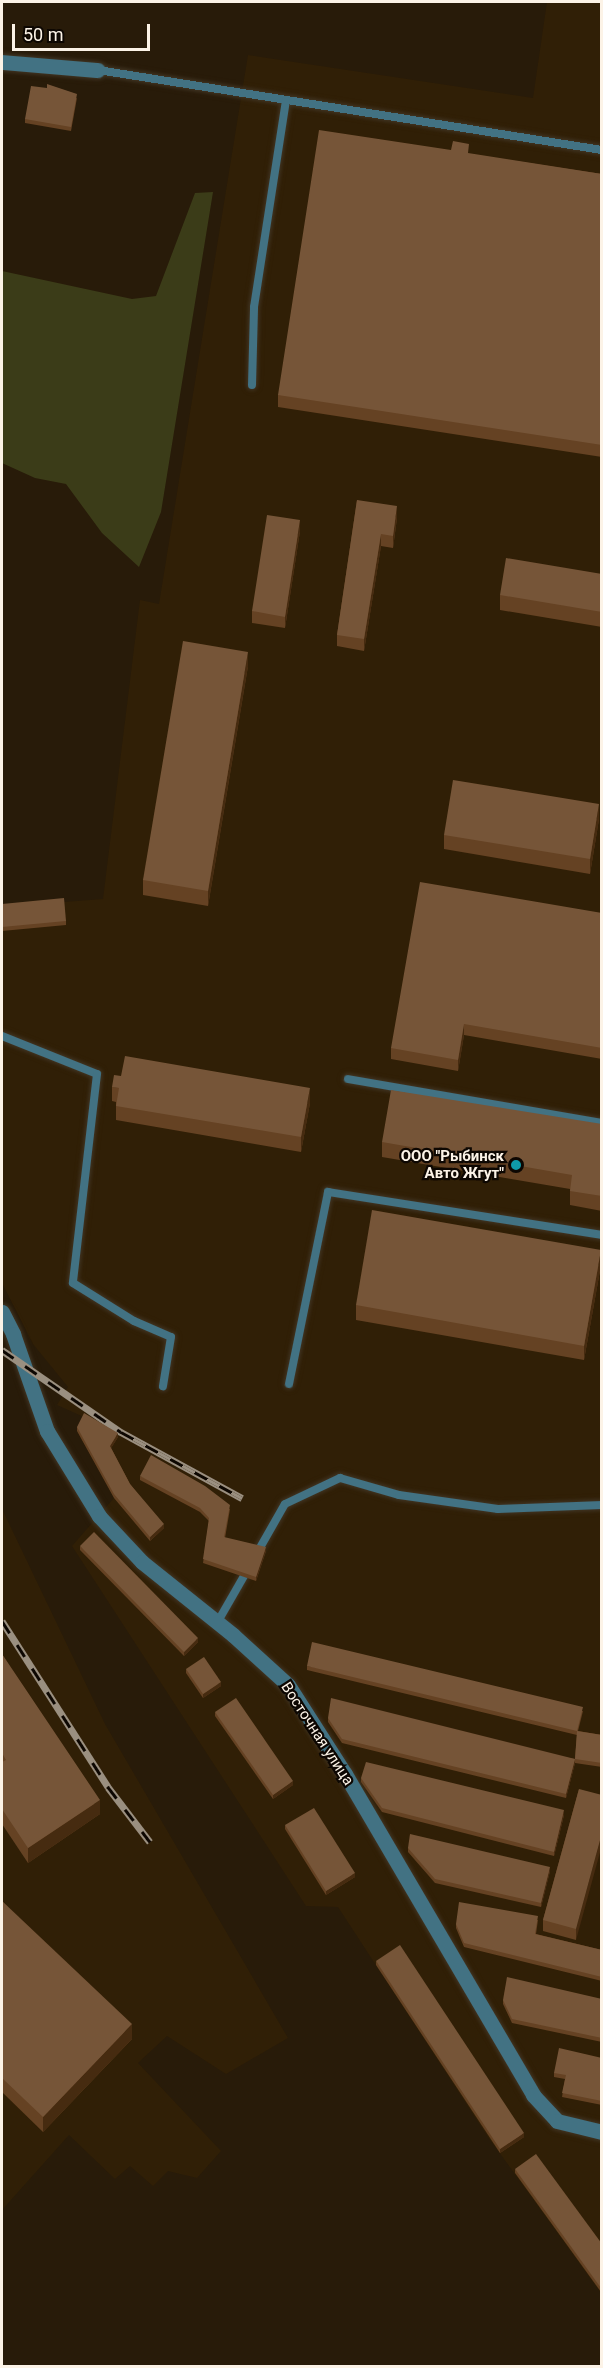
<!DOCTYPE html>
<html>
<head>
<meta charset="utf-8">
<style>
  body { margin:0 }
  #map { position:relative; width:603px; height:2368px; overflow:hidden; background:#281b09; font-family:Roboto,sans-serif }
  div>[style] { position:absolute }
  .built>* { inset:0; background:#301f06 }
  .green>* { inset:0; background:#3b3c18 }
  .roads { filter:drop-shadow(0 0 2px #413524) drop-shadow(0 0 2px #413524) }
  .lane>* { height:8px; margin:-4px; padding:0 4px; transform-origin:4px; border-radius:4px; background:#427283 }
  .street>* { height:15px; margin:-7.5px; padding:0 7.5px; transform-origin:7.5px; border-radius:7.5px; background:#427283 }
  .rail>* { height:7px; margin-top:-3.5px; transform-origin:0; background:repeating-linear-gradient(90deg,#0d0702 0 14px,#9a8f80 0 28px); box-sizing:border-box; border-block:2px solid #9a8f80 }
  .wall>* { inset:0; background:#654223 }
  .shaded-wall>* { inset:0; background:#462b10 }
  .building>* { inset:0; background:#765538 }
  .dots>* { width:16px; height:16px; translate:-50% -50%; box-sizing:border-box; border:3px solid #0d0702; border-radius:50% }
  span { translate:-50% -50%; white-space:nowrap; text-align:center; line-height:1.15; -webkit-text-stroke:4.5px #0d0702; paint-order:stroke }
  .poi-label { font-size:15px; color:#fcf3e7; font-weight:700 }
  .right { translate:-100% -50%; text-align:right }
  .street-label { font-size:15px; color:#fcf3e7 }
  .frame { position:absolute; inset:0; border:3px solid #fcf3e7; pointer-events:none }
  .scale { position:absolute; left:12px; top:24px; width:138px; height:27px; box-sizing:border-box; border:3px solid #fcf3e7; border-top:0; padding-left:8px; font-size:18px; line-height:21px; white-space:nowrap; color:#fcf3e7; -webkit-text-stroke:4px #0d0702; paint-order:stroke }
</style>
</head>
<body>
<div id="map">
  <div class="built">
    <i style="clip-path:polygon(547px 2px,601px 2px,601px 2293px,488px 2137px,338px 1907px,306px 1906px,72px 1546px,114px 1498px,77px 1431px,84px 1417px,57px 1405px,68px 1387px,33px 1344px,2px 1283px,2px 931px,64px 902px,103px 899px,140px 600px,159px 604px,248px 55px,533px 98px)"></i>
    <i style="clip-path:polygon(2px 1509px,105px 1724px,288px 2038px,226px 2074px,167px 2036px,138px 2063px,221px 2151px,197px 2178px,168px 2171px,153px 2186px,130px 2166px,115px 2179px,69px 2135px,2px 2210px)"></i>
  </div>
  <div class="green">
    <i style="clip-path:polygon(213px 192px,161px 512px,139px 567px,102px 533px,66px 484px,35px 478px,2px 463px,2px 271px,132px 299px,156px 296px,195px 193px)"></i>
  </div>
  <div class="roads">
    <div class="lane">
      <i style="left:98px;top:70px;width:510px;rotate:9.02deg"></i>
      <i style="left:252px;top:385px;width:78px;rotate:-88.5deg"></i>
      <i style="left:254px;top:307px;width:209px;rotate:-81.2deg"></i>
      <i style="left:2px;top:1036px;width:102px;rotate:21.8deg"></i>
      <i style="left:97px;top:1074px;width:210px;rotate:96.6deg"></i>
      <i style="left:73px;top:1283px;width:72px;rotate:31.9deg"></i>
      <i style="left:134px;top:1321px;width:40px;rotate:23.4deg"></i>
      <i style="left:171px;top:1337px;width:50px;rotate:99.3deg"></i>
      <i style="left:348px;top:1079px;width:258px;rotate:9.8deg"></i>
      <i style="left:289px;top:1384px;width:196px;rotate:-78.5deg"></i>
      <i style="left:328px;top:1192px;width:277px;rotate:8.9deg"></i>
      <i style="left:257px;top:1553px;width:56px;rotate:-60.3deg"></i>
      <i style="left:285px;top:1504px;width:61px;rotate:-25.3deg"></i>
      <i style="left:340px;top:1478px;width:61px;rotate:16.1deg"></i>
      <i style="left:399px;top:1495px;width:100px;rotate:8deg"></i>
      <i style="left:498px;top:1509px;width:104px;rotate:-2.2deg"></i>
      <i style="left:217px;top:1623px;width:62px;rotate:-60.1deg"></i>
    </div>
    <div class="street">
      <i style="left:2px;top:62px;width:96px;rotate:4.8deg"></i>
      <i style="left:2px;top:1312px;width:25px;rotate:63deg"></i>
      <i style="left:13px;top:1334px;width:103px;rotate:70.7deg"></i>
      <i style="left:47px;top:1431px;width:100px;rotate:58.5deg"></i>
      <i style="left:99px;top:1516px;width:63px;rotate:46.9deg"></i>
      <i style="left:142px;top:1562px;width:117px;rotate:38.7deg"></i>
      <i style="left:233px;top:1635px;width:74px;rotate:42.3deg"></i>
      <i style="left:288px;top:1685px;width:106px;rotate:57.4deg"></i>
      <i style="left:345px;top:1774px;width:372px;rotate:59.6deg"></i>
      <i style="left:533px;top:2095px;width:35px;rotate:47deg"></i>
      <i style="left:557px;top:2121px;width:46px;rotate:13.7deg"></i>
    </div>
  </div>
  <div class="rail">
    <i style="left:2px;top:1350px;width:145px;rotate:34.6deg"></i>
    <i style="left:121px;top:1432px;width:138px;rotate:28.6deg"></i>
    <i style="left:2px;top:1621px;width:197px;rotate:57.4deg"></i>
    <i style="left:108px;top:1787px;width:69px;rotate:52.6deg"></i>
  </div>
  <div class="wall">
    <i style="clip-path:polygon(77px 98px,71px 131px,25px 123px,25px 119px)"></i>
    <i style="clip-path:polygon(469px 154px,602px 174px,602px 457px,278px 407px,278px 395px)"></i>
    <i style="clip-path:polygon(357px 500px,397px 518px,393px 548px,381px 546px,364px 651px,337px 646px,337px 635px)"></i>
    <i style="clip-path:polygon(300px 531px,285px 628px,252px 623px,252px 611px)"></i>
    <i style="clip-path:polygon(602px 574px,602px 627px,500px 610px,500px 595px)"></i>
    <i style="clip-path:polygon(248px 666px,208px 906px,143px 895px,143px 880px)"></i>
    <i style="clip-path:polygon(599px 819px,590px 874px,444px 849px,444px 835px)"></i>
    <i style="clip-path:polygon(2px 904px,66px 921px,66px 925px,2px 931px)"></i>
    <i style="clip-path:polygon(602px 913px,602px 1059px,464px 1035px,458px 1071px,391px 1059px,391px 1048px)"></i>
    <i style="clip-path:polygon(112px 1087px,310px 1103px,301px 1152px,116px 1120px,116px 1102px,112px 1101px)"></i>
    <i style="clip-path:polygon(602px 1124px,602px 1211px,570px 1205px,570px 1189px,382px 1157px,382px 1142px)"></i>
    <i style="clip-path:polygon(601px 1265px,584px 1360px,356px 1320px,356px 1305px)"></i>
    <i style="clip-path:polygon(77px 1427px,118px 1437px,111px 1448px,130px 1484px,164px 1528px,150px 1541px,114px 1498px,77px 1431px)"></i>
    <i style="clip-path:polygon(140px 1476px,230px 1509px,225px 1538px,266px 1551px,256px 1581px,203px 1563px,209px 1521px,200px 1512px,140px 1480px)"></i>
    <i style="clip-path:polygon(80px 1546px,198px 1642px,184px 1656px,80px 1550px)"></i>
    <i style="clip-path:polygon(2px 1654px,100px 1814px,28px 1863px,2px 1824px)"></i>
    <i style="clip-path:polygon(307px 1666px,583px 1711px,578px 1731px,602px 1735px,602px 1767px,575px 1763px,566px 1798px,342px 1743px,328px 1722px,328px 1718px,575px 1759px,577px 1735px,307px 1670px)"></i>
    <i style="clip-path:polygon(186px 1669px,221px 1686px,203px 1698px,186px 1673px)"></i>
    <i style="clip-path:polygon(215px 1712px,293px 1785px,273px 1799px,215px 1716px)"></i>
    <i style="clip-path:polygon(361px 1778px,564px 1815px,554px 1856px,382px 1812px,361px 1782px)"></i>
    <i style="clip-path:polygon(579px 1789px,576px 1940px,543px 1931px,543px 1920px)"></i>
    <i style="clip-path:polygon(285px 1825px,355px 1877px,326px 1895px,285px 1829px)"></i>
    <i style="clip-path:polygon(408px 1848px,550px 1871px,541px 1907px,435px 1883px,408px 1852px)"></i>
    <i style="clip-path:polygon(2px 1901px,132px 2039px,43px 2132px,2px 2092px)"></i>
    <i style="clip-path:polygon(538px 1920px,536px 1934px,602px 1950px,602px 1981px,464px 1947px,456px 1928px,456px 1924px)"></i>
    <i style="clip-path:polygon(376px 1961px,524px 2137px,500px 2153px,376px 1965px)"></i>
    <i style="clip-path:polygon(602px 1999px,602px 2042px,512px 2023px,503px 2004px,503px 2000px)"></i>
    <i style="clip-path:polygon(602px 2058px,602px 2105px,562px 2097px,565px 2079px,554px 2077px,554px 2073px)"></i>
    <i style="clip-path:polygon(515px 2169px,602px 2244px,602px 2291px,601px 2292px,515px 2173px)"></i>
  </div>
  <div class="shaded-wall">
    <i style="clip-path:polygon(397px 506px,397px 518px,393px 548px,393px 536px)"></i>
    <i style="clip-path:polygon(300px 520px,300px 531px,285px 628px,285px 617px)"></i>
    <i style="clip-path:polygon(381px 534px,381px 546px,364px 651px,364px 639px)"></i>
    <i style="clip-path:polygon(248px 652px,248px 666px,208px 906px,208px 891px)"></i>
    <i style="clip-path:polygon(599px 804px,599px 819px,590px 874px,590px 859px)"></i>
    <i style="clip-path:polygon(464px 1024px,464px 1035px,458px 1071px,458px 1060px)"></i>
    <i style="clip-path:polygon(310px 1088px,310px 1103px,301px 1152px,301px 1137px)"></i>
    <i style="clip-path:polygon(601px 1250px,601px 1265px,584px 1360px,584px 1346px)"></i>
    <i style="clip-path:polygon(118px 1433px,118px 1437px,110px 1450px,110px 1446px)"></i>
    <i style="clip-path:polygon(164px 1524px,164px 1528px,150px 1541px,150px 1537px)"></i>
    <i style="clip-path:polygon(266px 1547px,266px 1551px,256px 1581px,256px 1577px)"></i>
    <i style="clip-path:polygon(198px 1638px,198px 1642px,184px 1656px,184px 1652px)"></i>
    <i style="clip-path:polygon(221px 1682px,221px 1686px,203px 1698px,203px 1694px)"></i>
    <i style="clip-path:polygon(575px 1759px,575px 1763px,566px 1798px,566px 1794px)"></i>
    <i style="clip-path:polygon(293px 1781px,293px 1785px,273px 1799px,273px 1795px)"></i>
    <i style="clip-path:polygon(100px 1800px,100px 1814px,28px 1863px,28px 1848px)"></i>
    <i style="clip-path:polygon(564px 1810px,564px 1815px,554px 1856px,554px 1852px)"></i>
    <i style="clip-path:polygon(602px 1833px,602px 1845px,576px 1940px,576px 1929px)"></i>
    <i style="clip-path:polygon(550px 1867px,550px 1871px,541px 1907px,541px 1903px)"></i>
    <i style="clip-path:polygon(355px 1873px,355px 1877px,326px 1895px,326px 1891px)"></i>
    <i style="clip-path:polygon(132px 2024px,132px 2039px,43px 2132px,43px 2117px)"></i>
    <i style="clip-path:polygon(524px 2133px,524px 2137px,500px 2153px,500px 2149px)"></i>
  </div>
  <div class="building">
    <i style="clip-path:polygon(47px 84px,77px 94px,71px 127px,25px 119px,31px 86px,47px 88px)"></i>
    <i style="clip-path:polygon(319px 130px,451px 150px,453px 141px,469px 144px,468px 153px,602px 174px,602px 445px,278px 395px)"></i>
    <i style="clip-path:polygon(357px 500px,397px 506px,393px 536px,381px 534px,364px 639px,337px 635px)"></i>
    <i style="clip-path:polygon(267px 515px,300px 520px,285px 617px,252px 611px)"></i>
    <i style="clip-path:polygon(506px 558px,602px 574px,602px 612px,500px 595px)"></i>
    <i style="clip-path:polygon(183px 641px,248px 652px,208px 891px,143px 880px)"></i>
    <i style="clip-path:polygon(453px 780px,599px 804px,590px 859px,444px 835px)"></i>
    <i style="clip-path:polygon(420px 882px,602px 913px,602px 1048px,464px 1024px,458px 1060px,391px 1048px)"></i>
    <i style="clip-path:polygon(64px 898px,66px 921px,2px 927px,2px 904px)"></i>
    <i style="clip-path:polygon(125px 1056px,310px 1088px,301px 1137px,116px 1106px,119px 1088px,112px 1087px,114px 1075px,121px 1076px)"></i>
    <i style="clip-path:polygon(391px 1090px,602px 1124px,602px 1196px,570px 1191px,572px 1175px,382px 1142px)"></i>
    <i style="clip-path:polygon(372px 1210px,601px 1250px,584px 1346px,356px 1305px)"></i>
    <i style="clip-path:polygon(84px 1413px,118px 1433px,110px 1446px,130px 1484px,164px 1524px,150px 1537px,114px 1494px,77px 1427px)"></i>
    <i style="clip-path:polygon(151px 1455px,205px 1486px,230px 1505px,224px 1537px,266px 1547px,256px 1577px,203px 1559px,209px 1518px,200px 1508px,140px 1476px)"></i>
    <i style="clip-path:polygon(94px 1532px,198px 1638px,184px 1652px,80px 1546px)"></i>
    <i style="clip-path:polygon(312px 1642px,583px 1707px,577px 1731px,602px 1735px,602px 1763px,575px 1759px,566px 1794px,342px 1739px,328px 1718px,331px 1698px,575px 1759px,577px 1731px,307px 1666px)"></i>
    <i style="clip-path:polygon(2px 1654px,100px 1800px,28px 1848px,2px 1809px,2px 1762px,6px 1760px,2px 1753px)"></i>
    <i style="clip-path:polygon(204px 1657px,221px 1682px,203px 1694px,186px 1669px)"></i>
    <i style="clip-path:polygon(236px 1698px,293px 1781px,273px 1795px,215px 1712px)"></i>
    <i style="clip-path:polygon(366px 1762px,564px 1810px,554px 1852px,382px 1808px,361px 1778px)"></i>
    <i style="clip-path:polygon(579px 1789px,602px 1795px,602px 1833px,576px 1929px,543px 1920px)"></i>
    <i style="clip-path:polygon(314px 1808px,355px 1873px,326px 1891px,285px 1825px)"></i>
    <i style="clip-path:polygon(410px 1834px,550px 1867px,541px 1903px,435px 1879px,408px 1848px)"></i>
    <i style="clip-path:polygon(2px 1901px,132px 2024px,43px 2117px,2px 2078px)"></i>
    <i style="clip-path:polygon(459px 1902px,538px 1916px,535px 1934px,602px 1950px,602px 1977px,464px 1943px,456px 1924px)"></i>
    <i style="clip-path:polygon(400px 1945px,524px 2133px,500px 2149px,376px 1961px)"></i>
    <i style="clip-path:polygon(507px 1977px,602px 1999px,602px 2038px,512px 2019px,503px 2000px)"></i>
    <i style="clip-path:polygon(559px 2048px,602px 2058px,602px 2101px,562px 2093px,566px 2075px,554px 2073px)"></i>
    <i style="clip-path:polygon(536px 2154px,602px 2244px,602px 2287px,601px 2288px,515px 2169px)"></i>
  </div>
  <div class="dots">
    <i style="left:516px;top:1165px;background:#0f9aa8"></i>
  </div>
  <div class="poi-label">
    <span class="right" style="left:504px;top:1165px">ООО "Рыбинск<br>Авто Жгут"</span>
  </div>
  <div class="street-label">
    <span style="left:317px;top:1734px;rotate:57deg">Восточная улица</span>
  </div>
  <div class="frame"></div>
  <div class="scale">50 m</div>
</div>
</body>
</html>
